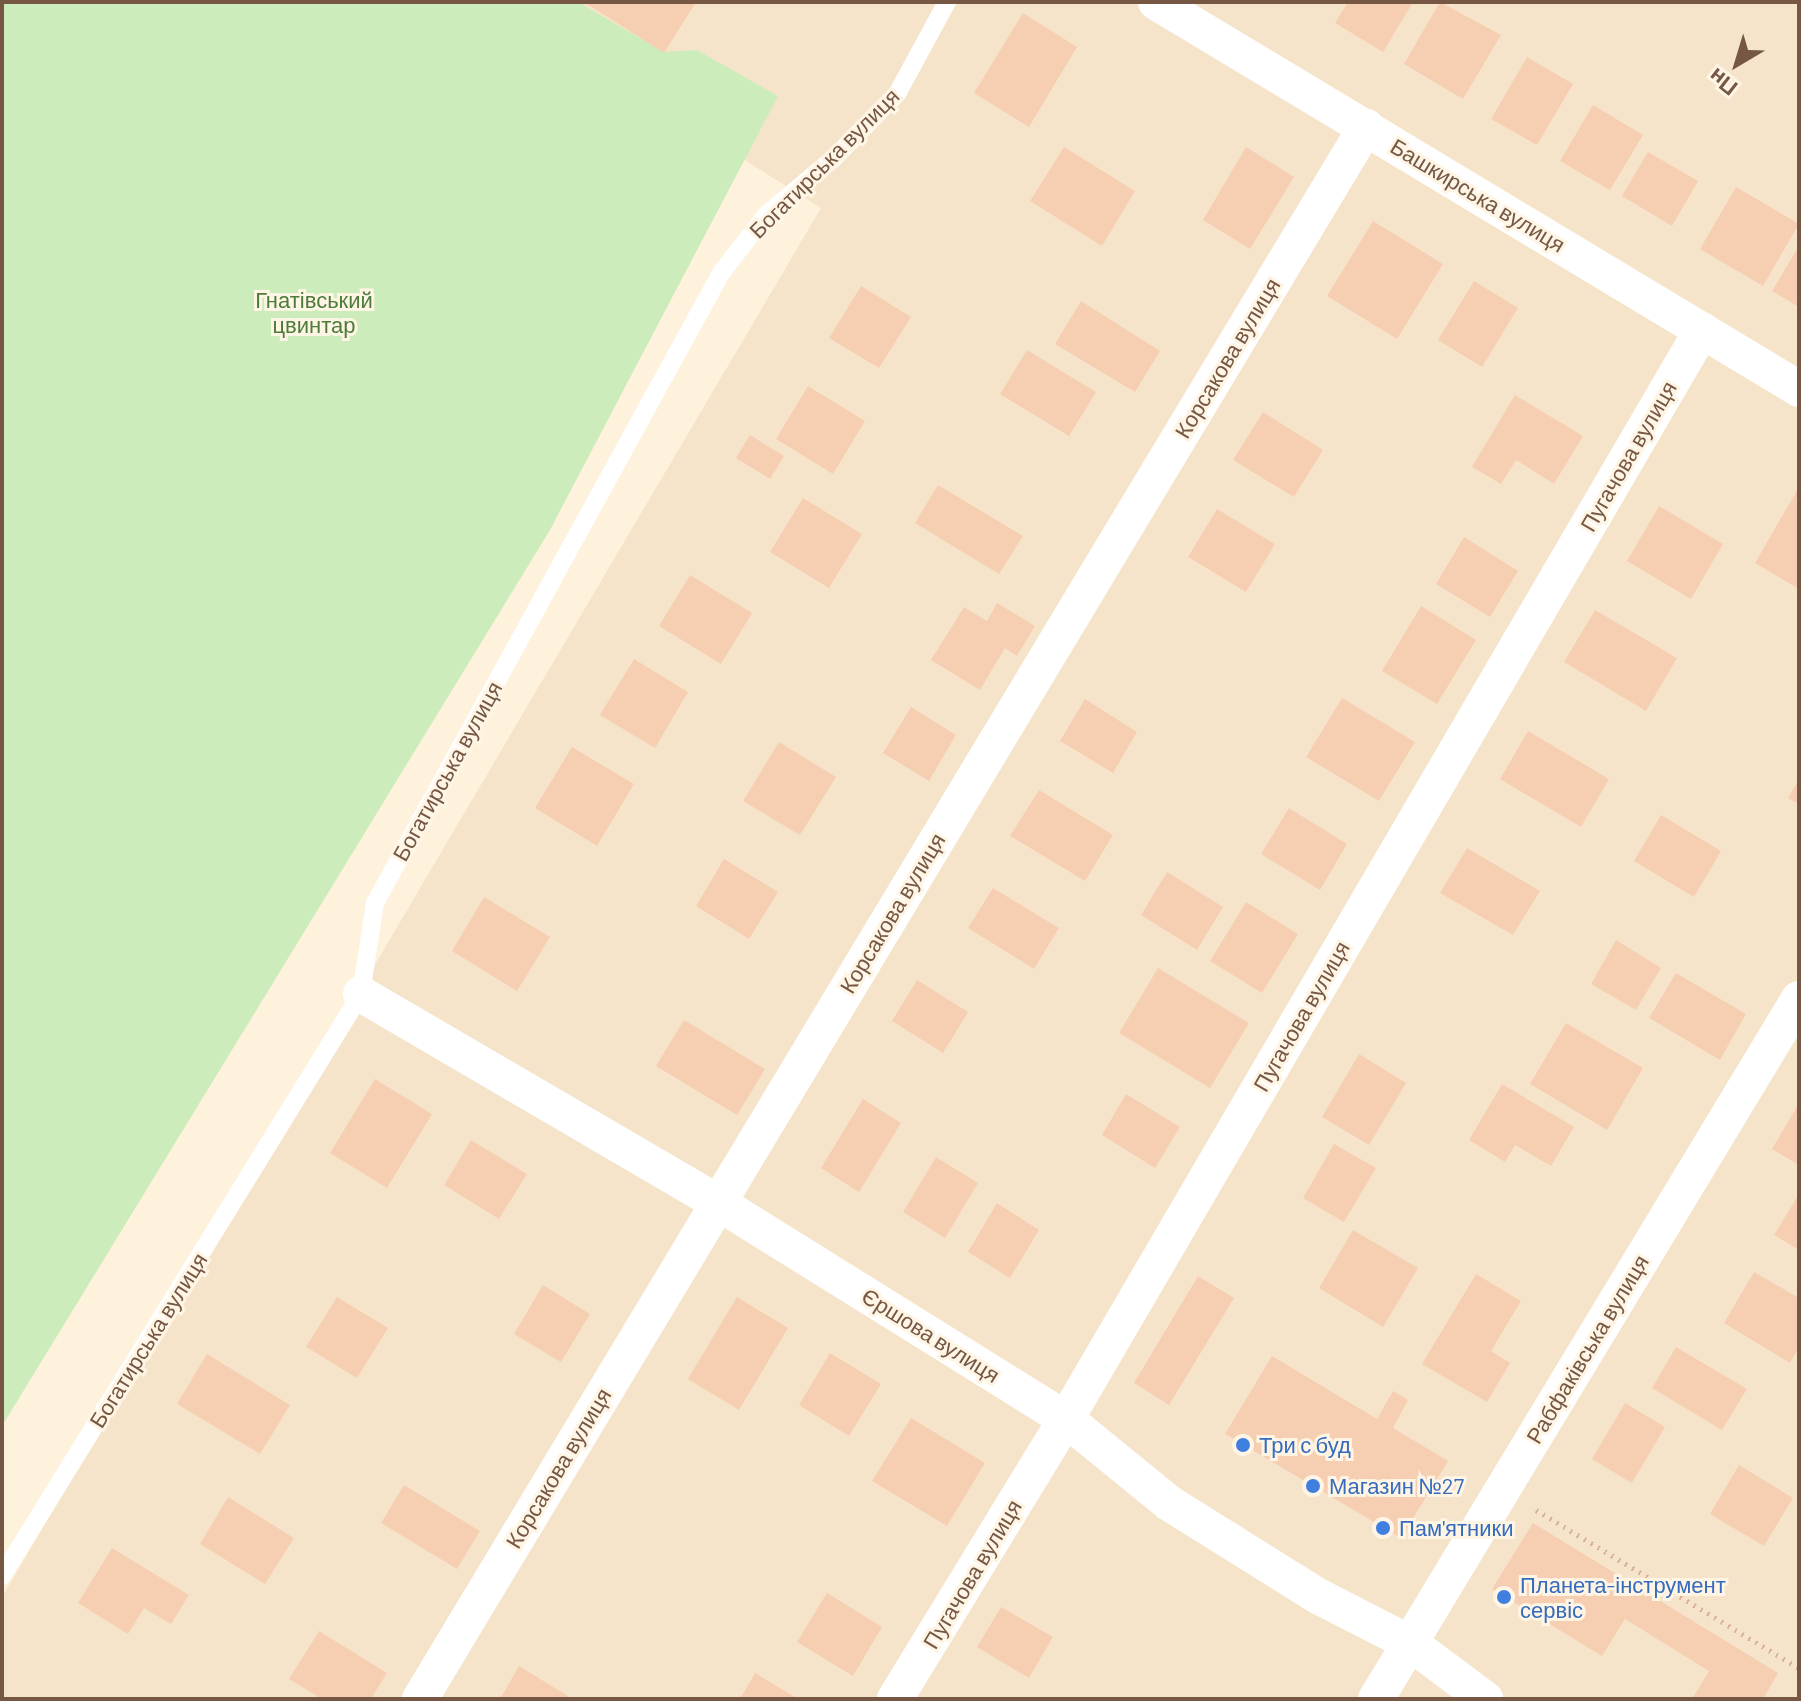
<!DOCTYPE html>
<html>
<head>
<meta charset="utf-8">
<style>
  body { margin:0 }
  #map { position:relative; width:1801px; height:1701px; overflow:hidden; background:#fef2dc; font-family:Barlow,sans-serif }
  div>[style] { position:absolute }
  .residential>* { inset:0; background:#f6e4ca }
  .green>* { inset:0; background:#cdecbb }
  .building>* { inset:0; background:#f6cfb2 }
  .path>* { height:5px; margin-top:-2.5px; transform-origin:0; background:repeating-linear-gradient(90deg,#dab296 0 2px,transparent 0 8px) }
  .lane>* { height:18px; margin:-9px; padding:0 9px; transform-origin:9px; border-radius:9px; background:#fff }
  .street>* { height:36px; margin:-18px; padding:0 18px; transform-origin:18px; border-radius:18px; background:#fff }
  .dots>* { width:22px; height:22px; translate:-50% -50%; box-sizing:border-box; border:4px solid #fff5e5; border-radius:50% }
  span { translate:-50% -50%; white-space:nowrap; text-align:center; line-height:1.15; -webkit-text-stroke:6px #fff5e5; paint-order:stroke }
  .street-label { font-size:22px; color:#755744 }
  .park-label { font-size:22px; color:#4c7c3a }
  .shop-label { font-size:22px; color:#366cbe }
  .left { translate:0 -50%; text-align:left }
  .frame { position:absolute; inset:0; border:4px solid #755744; pointer-events:none }
  .north { position:absolute; left:1697px; top:24px; width:80px; height:80px; -webkit-text-stroke:6px #fff5e5; paint-order:stroke; rotate:218deg; font-size:22px; font-weight:700; line-height:32px; text-align:center; color:#755744 }
  .north::after { content:''; display:block; margin:auto; width:28px; height:36px; background:#755744; clip-path:polygon(50% 0,100% 100%,50% 72%,0 100%) }
</style>
</head>
<body>
<div id="map">
  <div class="residential">
    <i style="clip-path:polygon(492px 2px,1799px 2px,1799px 1699px,2px 1699px,2px 1597px,821px 208px)"></i>
  </div>
  <div class="green">
    <i style="clip-path:polygon(2px 2px,578px 2px,664px 52px,697px 50px,778px 96px,550px 530px,2px 1426px)"></i>
  </div>
  <div class="building">
    <i style="clip-path:polygon(584px 2px,696px 2px,664px 53px)"></i>
    <i style="clip-path:polygon(1348px 2px,1413px 2px,1383px 52px,1335px 23px)"></i>
    <i style="clip-path:polygon(1440px 2px,1501px 35px,1463px 99px,1404px 64px)"></i>
    <i style="clip-path:polygon(1023px 13px,1077px 47px,1029px 127px,974px 93px)"></i>
    <i style="clip-path:polygon(1527px 57px,1573px 84px,1537px 145px,1491px 119px)"></i>
    <i style="clip-path:polygon(1593px 105px,1643px 135px,1610px 190px,1560px 161px)"></i>
    <i style="clip-path:polygon(1064px 147px,1135px 191px,1102px 246px,1030px 201px)"></i>
    <i style="clip-path:polygon(1246px 147px,1294px 177px,1250px 249px,1203px 220px)"></i>
    <i style="clip-path:polygon(1648px 152px,1698px 181px,1672px 226px,1622px 196px)"></i>
    <i style="clip-path:polygon(1736px 187px,1799px 224px,1763px 286px,1700px 249px)"></i>
    <i style="clip-path:polygon(1373px 221px,1443px 264px,1397px 339px,1327px 296px)"></i>
    <i style="clip-path:polygon(1799px 246px,1799px 307px,1772px 291px)"></i>
    <i style="clip-path:polygon(1474px 281px,1518px 308px,1482px 367px,1438px 340px)"></i>
    <i style="clip-path:polygon(861px 286px,911px 317px,879px 368px,829px 338px)"></i>
    <i style="clip-path:polygon(1081px 301px,1160px 351px,1135px 392px,1055px 344px)"></i>
    <i style="clip-path:polygon(1027px 350px,1096px 392px,1069px 436px,1000px 394px)"></i>
    <i style="clip-path:polygon(808px 386px,865px 421px,833px 474px,776px 439px)"></i>
    <i style="clip-path:polygon(1515px 395px,1583px 436px,1554px 484px,1516px 460px,1501px 484px,1472px 467px)"></i>
    <i style="clip-path:polygon(1263px 412px,1323px 450px,1294px 497px,1233px 460px)"></i>
    <i style="clip-path:polygon(750px 435px,784px 456px,770px 479px,736px 458px)"></i>
    <i style="clip-path:polygon(938px 485px,1023px 536px,999px 574px,915px 523px)"></i>
    <i style="clip-path:polygon(1799px 487px,1799px 589px,1755px 563px)"></i>
    <i style="clip-path:polygon(803px 498px,862px 534px,829px 588px,770px 552px)"></i>
    <i style="clip-path:polygon(1659px 506px,1723px 544px,1691px 599px,1627px 561px)"></i>
    <i style="clip-path:polygon(1217px 509px,1275px 544px,1246px 592px,1188px 557px)"></i>
    <i style="clip-path:polygon(1464px 537px,1518px 571px,1490px 617px,1436px 584px)"></i>
    <i style="clip-path:polygon(690px 575px,752px 613px,721px 664px,659px 626px)"></i>
    <i style="clip-path:polygon(997px 603px,1035px 626px,1017px 656px,1005px 648px,980px 690px,931px 660px,964px 607px,987px 621px)"></i>
    <i style="clip-path:polygon(1421px 606px,1476px 640px,1437px 704px,1382px 671px)"></i>
    <i style="clip-path:polygon(1595px 610px,1677px 658px,1646px 711px,1564px 662px)"></i>
    <i style="clip-path:polygon(634px 659px,688px 692px,655px 748px,600px 715px)"></i>
    <i style="clip-path:polygon(1342px 698px,1415px 742px,1379px 801px,1306px 757px)"></i>
    <i style="clip-path:polygon(1085px 699px,1137px 732px,1113px 773px,1060px 741px)"></i>
    <i style="clip-path:polygon(911px 707px,956px 735px,929px 781px,883px 753px)"></i>
    <i style="clip-path:polygon(1528px 731px,1609px 779px,1581px 827px,1500px 779px)"></i>
    <i style="clip-path:polygon(779px 742px,836px 777px,800px 835px,743px 801px)"></i>
    <i style="clip-path:polygon(572px 747px,634px 784px,597px 846px,535px 808px)"></i>
    <i style="clip-path:polygon(1799px 779px,1799px 804px,1788px 798px)"></i>
    <i style="clip-path:polygon(1039px 790px,1113px 835px,1085px 881px,1010px 836px)"></i>
    <i style="clip-path:polygon(1289px 808px,1347px 844px,1320px 890px,1261px 854px)"></i>
    <i style="clip-path:polygon(1661px 815px,1721px 851px,1694px 897px,1634px 861px)"></i>
    <i style="clip-path:polygon(1467px 848px,1540px 891px,1513px 935px,1440px 893px)"></i>
    <i style="clip-path:polygon(724px 859px,778px 892px,749px 939px,696px 906px)"></i>
    <i style="clip-path:polygon(1167px 872px,1223px 907px,1197px 950px,1141px 915px)"></i>
    <i style="clip-path:polygon(993px 888px,1059px 928px,1034px 969px,968px 928px)"></i>
    <i style="clip-path:polygon(484px 897px,550px 937px,517px 991px,452px 951px)"></i>
    <i style="clip-path:polygon(1246px 902px,1298px 934px,1262px 993px,1210px 961px)"></i>
    <i style="clip-path:polygon(1616px 940px,1661px 968px,1636px 1010px,1591px 984px)"></i>
    <i style="clip-path:polygon(1158px 968px,1249px 1023px,1210px 1088px,1119px 1033px)"></i>
    <i style="clip-path:polygon(1676px 973px,1746px 1014px,1720px 1060px,1649px 1018px)"></i>
    <i style="clip-path:polygon(917px 980px,968px 1012px,943px 1053px,892px 1021px)"></i>
    <i style="clip-path:polygon(684px 1020px,765px 1069px,737px 1115px,656px 1066px)"></i>
    <i style="clip-path:polygon(1566px 1023px,1643px 1068px,1607px 1130px,1530px 1084px)"></i>
    <i style="clip-path:polygon(1359px 1054px,1406px 1083px,1369px 1145px,1322px 1117px)"></i>
    <i style="clip-path:polygon(375px 1079px,432px 1114px,387px 1188px,330px 1153px)"></i>
    <i style="clip-path:polygon(1502px 1084px,1574px 1127px,1551px 1166px,1515px 1145px,1505px 1162px,1469px 1140px)"></i>
    <i style="clip-path:polygon(1126px 1094px,1180px 1127px,1155px 1168px,1102px 1135px)"></i>
    <i style="clip-path:polygon(863px 1099px,901px 1123px,859px 1192px,821px 1168px)"></i>
    <i style="clip-path:polygon(1799px 1103px,1799px 1165px,1772px 1149px)"></i>
    <i style="clip-path:polygon(471px 1140px,527px 1174px,499px 1219px,444px 1185px)"></i>
    <i style="clip-path:polygon(1334px 1144px,1376px 1168px,1344px 1222px,1303px 1198px)"></i>
    <i style="clip-path:polygon(936px 1157px,978px 1183px,945px 1238px,903px 1212px)"></i>
    <i style="clip-path:polygon(1799px 1194px,1799px 1250px,1774px 1235px)"></i>
    <i style="clip-path:polygon(997px 1203px,1039px 1230px,1010px 1278px,968px 1252px)"></i>
    <i style="clip-path:polygon(1353px 1230px,1418px 1268px,1383px 1327px,1319px 1288px)"></i>
    <i style="clip-path:polygon(1754px 1272px,1799px 1298px,1799px 1347px,1790px 1363px,1724px 1323px)"></i>
    <i style="clip-path:polygon(1476px 1274px,1521px 1301px,1491px 1351px,1510px 1363px,1487px 1402px,1422px 1364px)"></i>
    <i style="clip-path:polygon(1198px 1276px,1234px 1298px,1169px 1405px,1134px 1383px)"></i>
    <i style="clip-path:polygon(543px 1285px,590px 1314px,561px 1362px,514px 1334px)"></i>
    <i style="clip-path:polygon(337px 1297px,388px 1328px,357px 1378px,306px 1347px)"></i>
    <i style="clip-path:polygon(737px 1297px,788px 1328px,739px 1410px,688px 1379px)"></i>
    <i style="clip-path:polygon(1676px 1347px,1747px 1389px,1722px 1430px,1652px 1388px)"></i>
    <i style="clip-path:polygon(830px 1353px,881px 1384px,849px 1436px,799px 1405px)"></i>
    <i style="clip-path:polygon(207px 1354px,290px 1405px,260px 1454px,177px 1404px)"></i>
    <i style="clip-path:polygon(1272px 1356px,1377px 1419px,1393px 1391px,1408px 1400px,1393px 1428px,1448px 1461px,1401px 1538px,1225px 1434px)"></i>
    <i style="clip-path:polygon(1625px 1403px,1665px 1427px,1632px 1483px,1592px 1459px)"></i>
    <i style="clip-path:polygon(911px 1418px,985px 1463px,947px 1526px,872px 1481px)"></i>
    <i style="clip-path:polygon(1739px 1465px,1793px 1498px,1764px 1546px,1710px 1514px)"></i>
    <i style="clip-path:polygon(404px 1485px,480px 1531px,457px 1569px,381px 1523px)"></i>
    <i style="clip-path:polygon(228px 1497px,294px 1538px,265px 1584px,200px 1544px)"></i>
    <i style="clip-path:polygon(1533px 1523px,1778px 1673px,1763px 1699px,1692px 1699px,1709px 1671px,1625px 1619px,1602px 1656px,1492px 1589px)"></i>
    <i style="clip-path:polygon(112px 1548px,189px 1595px,171px 1624px,144px 1608px,128px 1634px,78px 1603px)"></i>
    <i style="clip-path:polygon(827px 1593px,882px 1627px,853px 1676px,797px 1642px)"></i>
    <i style="clip-path:polygon(1001px 1607px,1053px 1637px,1029px 1678px,977px 1647px)"></i>
    <i style="clip-path:polygon(319px 1631px,387px 1673px,371px 1699px,322px 1699px,289px 1679px)"></i>
    <i style="clip-path:polygon(519px 1666px,573px 1699px,500px 1699px)"></i>
    <i style="clip-path:polygon(755px 1673px,798px 1699px,740px 1699px)"></i>
  </div>
  <div class="path">
    <i style="left:1536px;top:1510px;width:307px;rotate:31deg"></i>
  </div>
  <div class="lane">
    <i style="left:2px;top:1576px;width:684px;rotate:-58.33deg"></i>
    <i style="left:361px;top:994px;width:92px;rotate:-81.3deg"></i>
    <i style="left:375px;top:903px;width:719px;rotate:-61.22deg"></i>
    <i style="left:721px;top:273px;width:75px;rotate:-52.1deg"></i>
    <i style="left:767px;top:214px;width:87px;rotate:-39.9deg"></i>
    <i style="left:834px;top:158px;width:90px;rotate:-45.5deg"></i>
    <i style="left:897px;top:94px;width:105px;rotate:-61.5deg"></i>
  </div>
  <div class="street">
    <i style="left:1156px;top:2px;width:750px;rotate:31.04deg"></i>
    <i style="left:361px;top:994px;width:412px;rotate:30.3deg"></i>
    <i style="left:717px;top:1202px;width:411px;rotate:31.9deg"></i>
    <i style="left:1066px;top:1419px;width:133px;rotate:39.2deg"></i>
    <i style="left:1169px;top:1503px;width:176px;rotate:32deg"></i>
    <i style="left:1318px;top:1596px;width:103px;rotate:27.1deg"></i>
    <i style="left:1410px;top:1643px;width:94px;rotate:36.7deg"></i>
    <i style="left:420px;top:1699px;width:1835px;rotate:-58.96deg"></i>
    <i style="left:895px;top:1699px;width:328px;rotate:-58.6deg"></i>
    <i style="left:1066px;top:1419px;width:1261px;rotate:-59.71deg"></i>
    <i style="left:1376px;top:1699px;width:818px;rotate:-58.86deg"></i>
  </div>
  <div class="dots">
    <i style="left:1243px;top:1445px;background:#3f7fe0"></i>
    <i style="left:1313px;top:1486px;background:#3f7fe0"></i>
    <i style="left:1383px;top:1528px;background:#3f7fe0"></i>
    <i style="left:1504px;top:1597px;background:#3f7fe0"></i>
  </div>
  <div class="street-label">
    <span style="left:824px;top:163px;rotate:-45deg">Богатирська вулиця</span>
    <span style="left:1478px;top:195px;rotate:31deg">Башкирська вулиця</span>
    <span style="left:1227px;top:358px;rotate:-59deg">Корсакова вулиця</span>
    <span style="left:1628px;top:456px;rotate:-60deg">Пугачова вулиця</span>
    <span style="left:447px;top:771px;rotate:-61deg">Богатирська вулиця</span>
    <span style="left:892px;top:913px;rotate:-59deg">Корсакова вулиця</span>
    <span style="left:1301px;top:1016px;rotate:-60deg">Пугачова вулиця</span>
    <span style="left:931px;top:1335px;rotate:32deg">Єршова вулиця</span>
    <span style="left:148px;top:1340px;rotate:-58deg">Богатирська вулиця</span>
    <span style="left:1587px;top:1349px;rotate:-59deg">Рабфаківська вулиця</span>
    <span style="left:558px;top:1468px;rotate:-59deg">Корсакова вулиця</span>
    <span style="left:972px;top:1574px;rotate:-59deg">Пугачова вулиця</span>
  </div>
  <div class="park-label">
    <span style="left:314px;top:312px">Гнатівський<br>цвинтар</span>
  </div>
  <div class="shop-label">
    <span class="left" style="left:1259px;top:1445px">Три с буд</span>
    <span class="left" style="left:1329px;top:1486px">Магазин №27</span>
    <span class="left" style="left:1399px;top:1528px">Пам'ятники</span>
    <span class="left" style="left:1520px;top:1597px">Планета-інструмент<br>сервіс</span>
  </div>
  <div class="frame"></div>
  <div class="north">Пн</div>
</div>
</body>
</html>
